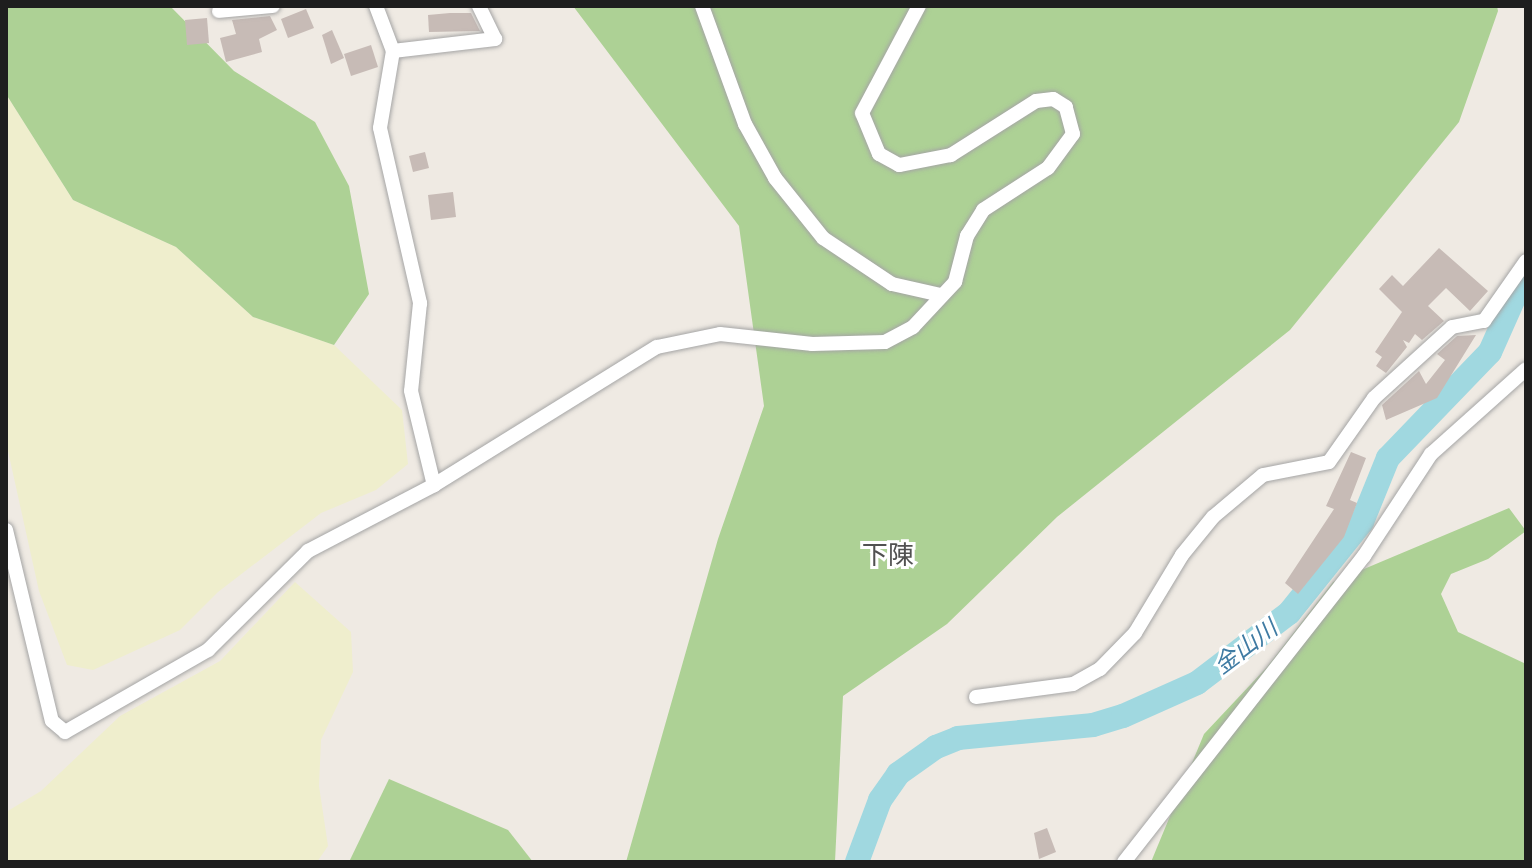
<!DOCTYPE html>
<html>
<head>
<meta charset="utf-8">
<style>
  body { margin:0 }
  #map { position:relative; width:1532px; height:868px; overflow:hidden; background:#efeae3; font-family:"Open Sans","Noto Sans JP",sans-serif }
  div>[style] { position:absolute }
  .farmland>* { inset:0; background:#efeecd }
  .forest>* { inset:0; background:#add195 }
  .river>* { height:24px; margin:-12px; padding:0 12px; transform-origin:12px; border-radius:12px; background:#a0d8e0 }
  .building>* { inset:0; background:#c7bbb6 }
  .roads { filter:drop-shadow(0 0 2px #a5a5a5) drop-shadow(0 0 2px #a5a5a5) }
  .street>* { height:14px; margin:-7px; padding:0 7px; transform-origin:7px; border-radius:7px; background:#fff }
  span { translate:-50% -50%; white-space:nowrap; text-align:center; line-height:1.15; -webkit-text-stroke:6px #fff; paint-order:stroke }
  .water-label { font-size:24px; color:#3f7ba3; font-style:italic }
  .quarter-label { font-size:26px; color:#515151 }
  .frame { position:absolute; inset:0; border:8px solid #1e1e1e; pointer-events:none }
</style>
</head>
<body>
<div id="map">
  <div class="farmland">
    <i style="clip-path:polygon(6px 94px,73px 200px,176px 247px,253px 317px,334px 345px,402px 410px,408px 464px,376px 490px,321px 513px,218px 592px,180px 630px,93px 670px,67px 665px,39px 591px,6px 442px)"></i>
    <i style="clip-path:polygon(295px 582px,351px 632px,353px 672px,321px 740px,319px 786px,328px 846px,317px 862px,6px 862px,6px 812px,41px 791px,120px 716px,220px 661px)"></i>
  </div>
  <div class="forest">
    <i style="clip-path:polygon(6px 6px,170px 6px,234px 71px,315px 122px,349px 186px,369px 294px,334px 345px,253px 317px,176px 247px,73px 200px,6px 94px)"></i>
    <i style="clip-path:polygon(573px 6px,1497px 6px,1498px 11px,1459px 122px,1290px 330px,1057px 517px,947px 624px,843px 696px,835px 862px,626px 862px,718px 539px,764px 406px,739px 226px)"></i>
    <i style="clip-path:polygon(1509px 508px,1526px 531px,1488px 559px,1451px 574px,1441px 594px,1458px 632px,1526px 664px,1526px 862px,1151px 862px,1204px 734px,1267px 667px,1333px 582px)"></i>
    <i style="clip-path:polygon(389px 779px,508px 830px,533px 862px,349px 862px)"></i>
  </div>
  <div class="river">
    <i style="left:857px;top:862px;width:66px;rotate:-69.6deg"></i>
    <i style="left:880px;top:800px;width:32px;rotate:-55deg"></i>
    <i style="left:898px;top:774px;width:47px;rotate:-35.4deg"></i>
    <i style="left:936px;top:747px;width:24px;rotate:-22deg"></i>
    <i style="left:958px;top:738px;width:136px;rotate:-5.5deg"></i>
    <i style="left:1093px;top:725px;width:31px;rotate:-17deg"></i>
    <i style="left:1123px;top:716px;width:81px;rotate:-24deg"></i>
    <i style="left:1197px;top:683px;width:116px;rotate:-37.3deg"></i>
    <i style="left:1289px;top:613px;width:117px;rotate:-51.3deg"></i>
    <i style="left:1362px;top:522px;width:69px;rotate:-67.9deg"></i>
    <i style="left:1388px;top:458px;width:147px;rotate:-46.1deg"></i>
    <i style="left:1490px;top:352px;width:89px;rotate:-66deg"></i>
  </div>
  <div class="building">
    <i style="clip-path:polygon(306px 9px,314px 28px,288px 38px,281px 19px)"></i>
    <i style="clip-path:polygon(450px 13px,471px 13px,480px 31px,429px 32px,428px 15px)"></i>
    <i style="clip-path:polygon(270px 16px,277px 30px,259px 39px,262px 52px,226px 62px,220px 38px,236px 34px,232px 20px)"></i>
    <i style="clip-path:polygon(207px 18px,209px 43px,187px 45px,185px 20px)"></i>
    <i style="clip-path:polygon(332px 30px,344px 58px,331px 64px,322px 35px)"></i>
    <i style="clip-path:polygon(371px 45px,378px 67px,351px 76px,344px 54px)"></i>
    <i style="clip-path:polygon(425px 152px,429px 168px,413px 172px,409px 156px)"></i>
    <i style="clip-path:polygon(453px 192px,456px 217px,431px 220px,428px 195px)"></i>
    <i style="clip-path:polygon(1439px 248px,1488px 291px,1470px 311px,1446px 288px,1428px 306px,1444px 321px,1422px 340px,1415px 334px,1409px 343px,1403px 340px,1407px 347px,1386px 373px,1376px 366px,1382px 357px,1375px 352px,1402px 312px,1379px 289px,1392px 275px,1403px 286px)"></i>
    <i style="clip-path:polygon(1476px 335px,1437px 398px,1386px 420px,1382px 405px,1419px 371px,1426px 384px,1445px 360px,1437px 354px,1457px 336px)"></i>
    <i style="clip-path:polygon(1351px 452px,1366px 458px,1350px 500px,1357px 503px,1344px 537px,1298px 594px,1285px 583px,1334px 509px,1326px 506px)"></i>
    <i style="clip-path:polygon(1047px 828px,1056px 852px,1039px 859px,1034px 833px)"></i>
  </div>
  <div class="roads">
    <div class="street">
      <i style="left:376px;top:6px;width:48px;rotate:69.3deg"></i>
      <i style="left:393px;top:51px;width:78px;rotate:99.6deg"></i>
      <i style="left:380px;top:128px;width:180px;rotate:77.1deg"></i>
      <i style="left:420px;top:303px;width:88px;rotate:95.8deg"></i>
      <i style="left:411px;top:391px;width:97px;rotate:76.3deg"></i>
      <i style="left:702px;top:6px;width:126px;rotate:70deg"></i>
      <i style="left:745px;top:124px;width:62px;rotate:60.9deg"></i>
      <i style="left:775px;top:178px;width:77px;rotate:51.3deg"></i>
      <i style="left:823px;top:238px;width:83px;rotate:33.7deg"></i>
      <i style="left:892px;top:284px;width:50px;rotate:12.7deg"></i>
      <i style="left:219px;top:11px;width:54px;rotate:-5.3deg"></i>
      <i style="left:393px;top:51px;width:103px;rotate:-6.7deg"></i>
      <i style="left:495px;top:39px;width:37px;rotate:-116deg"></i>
      <i style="left:6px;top:530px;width:196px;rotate:76.5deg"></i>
      <i style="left:52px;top:721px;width:17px;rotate:40deg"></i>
      <i style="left:65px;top:732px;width:165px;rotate:-29.8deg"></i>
      <i style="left:208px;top:650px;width:141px;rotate:-44.7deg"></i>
      <i style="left:308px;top:551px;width:142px;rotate:-27.6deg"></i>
      <i style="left:434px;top:485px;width:262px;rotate:-31.8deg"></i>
      <i style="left:657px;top:347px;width:64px;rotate:-11.7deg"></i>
      <i style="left:720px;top:334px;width:93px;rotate:6.2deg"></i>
      <i style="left:812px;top:344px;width:73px;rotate:-1.6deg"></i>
      <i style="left:885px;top:342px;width:32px;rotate:-28deg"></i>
      <i style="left:913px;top:327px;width:62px;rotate:-47deg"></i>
      <i style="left:955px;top:282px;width:48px;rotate:-75.4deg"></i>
      <i style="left:967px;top:236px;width:31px;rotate:-58deg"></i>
      <i style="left:983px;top:210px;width:77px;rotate:-32.9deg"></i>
      <i style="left:1048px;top:168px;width:42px;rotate:-53.7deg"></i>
      <i style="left:1073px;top:134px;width:28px;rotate:-105deg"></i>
      <i style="left:1066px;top:107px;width:15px;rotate:-148deg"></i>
      <i style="left:1053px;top:99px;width:17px;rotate:173deg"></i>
      <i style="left:1036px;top:101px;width:101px;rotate:147.6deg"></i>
      <i style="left:951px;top:155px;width:53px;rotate:169.1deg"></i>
      <i style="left:899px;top:165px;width:23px;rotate:-151deg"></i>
      <i style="left:879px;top:154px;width:44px;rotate:-112.5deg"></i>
      <i style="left:862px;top:113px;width:121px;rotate:-62deg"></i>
      <i style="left:976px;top:697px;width:98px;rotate:-7.6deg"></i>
      <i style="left:1073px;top:684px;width:31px;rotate:-29deg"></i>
      <i style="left:1100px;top:669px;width:50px;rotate:-45.8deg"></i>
      <i style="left:1135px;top:633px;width:91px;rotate:-58.9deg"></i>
      <i style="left:1182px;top:555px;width:49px;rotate:-50.8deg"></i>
      <i style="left:1213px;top:517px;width:65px;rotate:-40deg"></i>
      <i style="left:1263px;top:475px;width:67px;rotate:-11.1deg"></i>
      <i style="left:1329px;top:462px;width:78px;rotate:-54.9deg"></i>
      <i style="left:1374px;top:398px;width:105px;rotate:-42.3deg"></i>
      <i style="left:1452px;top:327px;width:33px;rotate:-11deg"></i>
      <i style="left:1484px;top:321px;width:73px;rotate:-55deg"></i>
      <i style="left:1124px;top:862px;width:389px;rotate:-51.9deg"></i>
      <i style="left:1364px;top:556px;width:122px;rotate:-56.7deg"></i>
      <i style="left:1431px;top:454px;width:127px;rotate:-41.8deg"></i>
    </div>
  </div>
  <div class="water-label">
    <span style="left:1245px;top:646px;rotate:-37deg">金山川</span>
  </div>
  <div class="quarter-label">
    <span style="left:888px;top:555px">下陳</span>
  </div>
  <div class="frame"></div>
</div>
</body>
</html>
